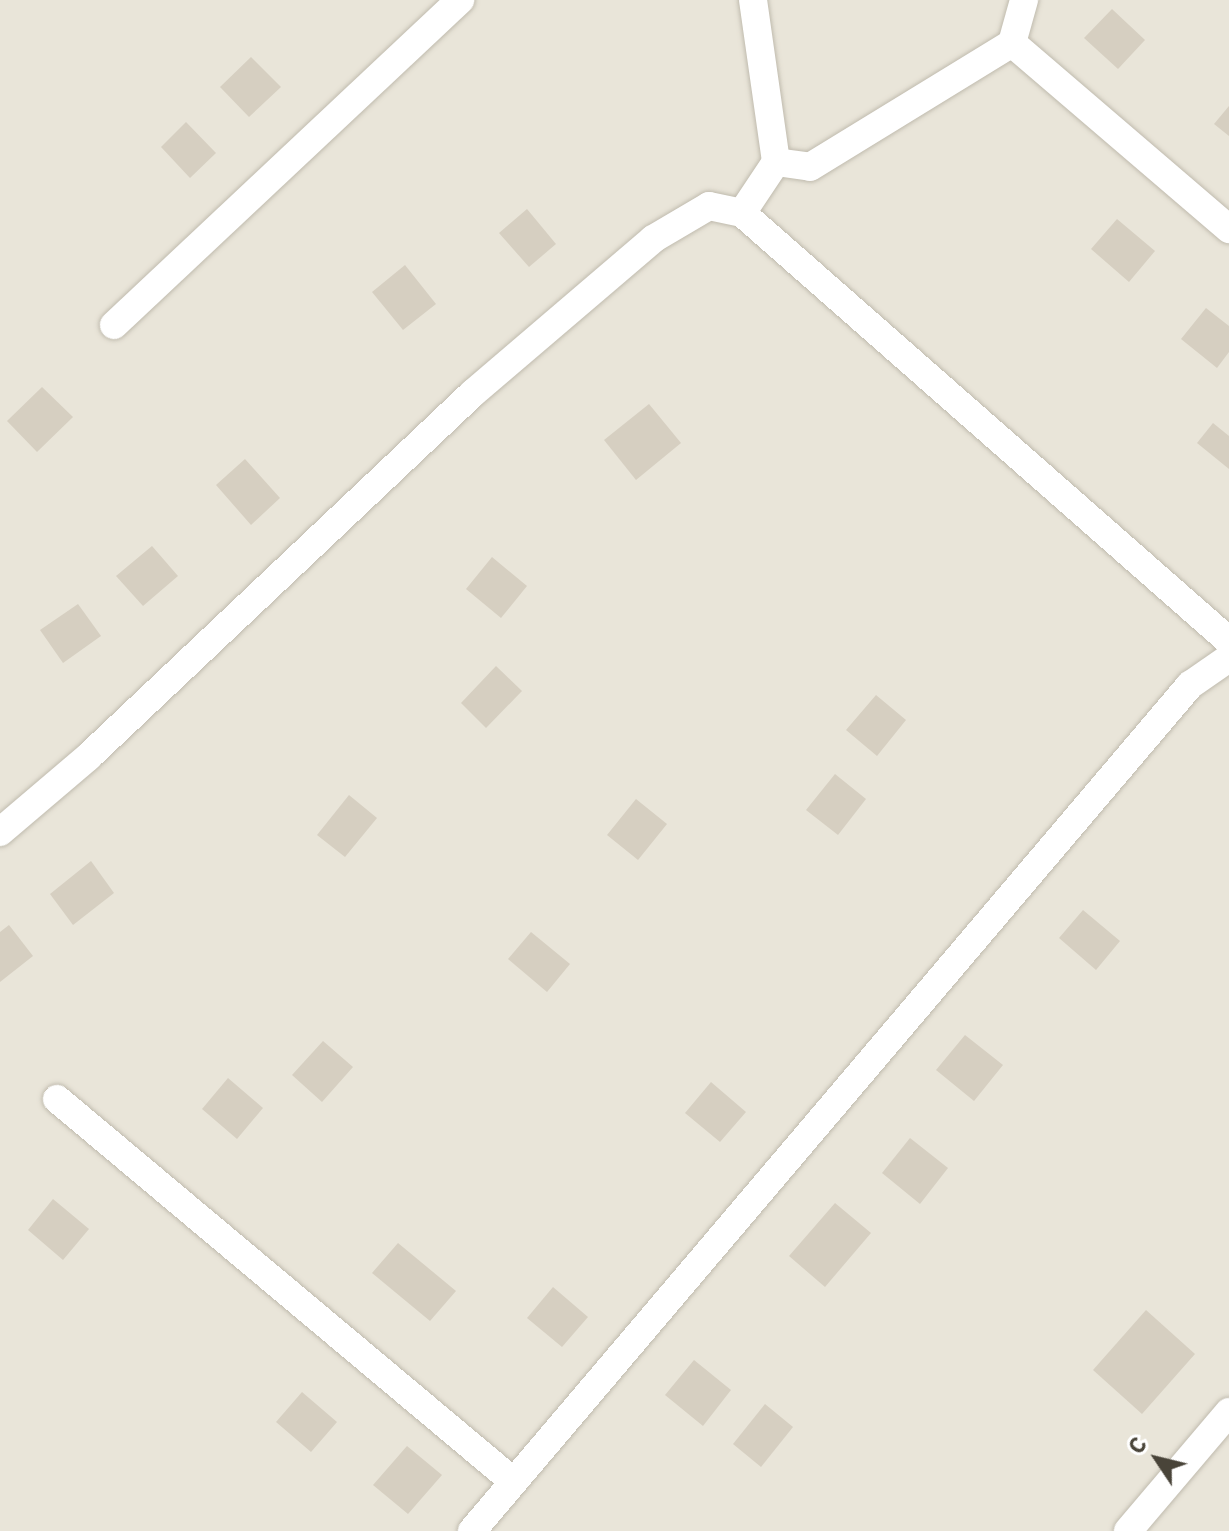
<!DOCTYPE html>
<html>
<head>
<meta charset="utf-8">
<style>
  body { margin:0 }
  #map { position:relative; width:1229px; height:1531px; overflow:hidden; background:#f5f3eb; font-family:"IBM Plex Sans",sans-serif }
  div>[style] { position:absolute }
  .residential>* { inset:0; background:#e9e5d9 }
  .building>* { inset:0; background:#d6cfc1 }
  .roads { filter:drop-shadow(0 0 2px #c0bbae) drop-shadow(0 0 2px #c0bbae) }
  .street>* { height:28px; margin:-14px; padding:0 14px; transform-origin:14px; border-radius:14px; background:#fff }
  span { translate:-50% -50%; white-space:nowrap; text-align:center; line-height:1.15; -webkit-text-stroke:6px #fff; paint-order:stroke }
  .north { position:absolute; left:1117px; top:1419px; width:80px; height:80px; -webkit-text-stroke:6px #fff; paint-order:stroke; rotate:305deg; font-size:22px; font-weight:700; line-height:32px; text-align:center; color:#494439 }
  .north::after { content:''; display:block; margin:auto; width:28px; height:36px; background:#494439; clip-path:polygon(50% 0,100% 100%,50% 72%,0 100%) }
</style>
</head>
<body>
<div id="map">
  <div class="residential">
    <i style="clip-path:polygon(0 0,1229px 0,1229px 1531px,0 1531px)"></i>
  </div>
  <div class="building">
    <i style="clip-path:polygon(1112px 9px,1145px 40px,1118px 69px,1084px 38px)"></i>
    <i style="clip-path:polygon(251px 57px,281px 87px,249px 117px,220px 87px)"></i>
    <i style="clip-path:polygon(1229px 106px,1229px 136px,1214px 124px)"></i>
    <i style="clip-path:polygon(186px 122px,216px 153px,190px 178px,161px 147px)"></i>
    <i style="clip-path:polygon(527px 209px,556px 244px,529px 267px,499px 233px)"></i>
    <i style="clip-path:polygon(1117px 219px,1155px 251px,1129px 282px,1091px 249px)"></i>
    <i style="clip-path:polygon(405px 265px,436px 304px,403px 330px,372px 292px)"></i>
    <i style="clip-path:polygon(1206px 308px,1229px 326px,1229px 352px,1217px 368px,1181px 339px)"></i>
    <i style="clip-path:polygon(42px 387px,73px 417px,37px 452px,7px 421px)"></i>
    <i style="clip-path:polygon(649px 404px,681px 443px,636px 480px,604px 440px)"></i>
    <i style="clip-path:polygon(1213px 423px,1229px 436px,1229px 469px,1197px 443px)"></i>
    <i style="clip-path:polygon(245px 459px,280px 498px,251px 525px,216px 485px)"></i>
    <i style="clip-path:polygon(152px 546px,178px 576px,143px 606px,116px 576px)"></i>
    <i style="clip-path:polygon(492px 557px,527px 586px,501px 618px,466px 589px)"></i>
    <i style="clip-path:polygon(78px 604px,101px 636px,63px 663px,40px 630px)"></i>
    <i style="clip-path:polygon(496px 666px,522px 691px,486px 728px,461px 703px)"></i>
    <i style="clip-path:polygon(876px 695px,906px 720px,877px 756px,846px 730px)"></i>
    <i style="clip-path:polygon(835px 774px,866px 799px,838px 835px,806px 810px)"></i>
    <i style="clip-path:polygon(349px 795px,377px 818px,345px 857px,317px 835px)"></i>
    <i style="clip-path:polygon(636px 799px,667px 824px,638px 860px,607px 835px)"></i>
    <i style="clip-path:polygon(91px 861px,114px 893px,73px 925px,50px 894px)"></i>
    <i style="clip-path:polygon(1083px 910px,1120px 941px,1096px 970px,1059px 938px)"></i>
    <i style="clip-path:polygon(9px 925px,33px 956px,0 982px,0 932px)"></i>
    <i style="clip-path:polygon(531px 932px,570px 964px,547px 992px,508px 959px)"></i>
    <i style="clip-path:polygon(965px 1035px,1003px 1065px,974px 1101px,936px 1070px)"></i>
    <i style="clip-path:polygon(323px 1041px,353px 1067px,322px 1102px,292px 1075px)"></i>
    <i style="clip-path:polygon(228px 1078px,263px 1108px,237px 1139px,202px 1109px)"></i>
    <i style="clip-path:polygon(711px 1082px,746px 1112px,720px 1142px,685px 1113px)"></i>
    <i style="clip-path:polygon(910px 1138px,948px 1168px,920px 1204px,882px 1173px)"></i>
    <i style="clip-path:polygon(53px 1199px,89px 1229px,63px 1260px,28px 1230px)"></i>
    <i style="clip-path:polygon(835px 1203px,871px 1233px,825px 1287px,789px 1256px)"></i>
    <i style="clip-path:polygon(398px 1243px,456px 1291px,430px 1321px,372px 1273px)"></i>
    <i style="clip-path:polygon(553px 1287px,588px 1317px,562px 1347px,527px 1318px)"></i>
    <i style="clip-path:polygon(1146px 1310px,1195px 1354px,1142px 1414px,1093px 1370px)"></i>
    <i style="clip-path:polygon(694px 1360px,731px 1390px,703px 1426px,665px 1395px)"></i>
    <i style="clip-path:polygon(302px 1392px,337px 1422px,311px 1452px,276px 1422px)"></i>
    <i style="clip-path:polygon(765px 1404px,793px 1427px,761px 1467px,733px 1444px)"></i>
    <i style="clip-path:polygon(407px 1446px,442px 1475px,408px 1514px,373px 1485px)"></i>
  </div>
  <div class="roads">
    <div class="street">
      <i style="left:753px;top:0;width:164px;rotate:81.9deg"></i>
      <i style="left:1012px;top:43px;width:286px;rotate:40.6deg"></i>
      <i style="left:742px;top:213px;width:61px;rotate:-56.3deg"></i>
      <i style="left:776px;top:162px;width:34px;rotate:8deg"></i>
      <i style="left:810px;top:167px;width:237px;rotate:-31.5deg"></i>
      <i style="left:1012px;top:43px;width:45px;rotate:-74.4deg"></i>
      <i style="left:114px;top:325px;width:475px;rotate:-43.2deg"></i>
      <i style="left:0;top:832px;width:116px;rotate:-40.4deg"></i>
      <i style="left:88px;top:757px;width:530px;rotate:-43.39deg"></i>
      <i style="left:473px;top:393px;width:237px;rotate:-40.5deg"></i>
      <i style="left:653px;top:239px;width:65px;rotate:-30.5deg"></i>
      <i style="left:709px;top:206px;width:34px;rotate:12deg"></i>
      <i style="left:742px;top:213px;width:648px;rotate:41.31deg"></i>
      <i style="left:57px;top:1099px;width:596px;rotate:39.97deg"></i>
      <i style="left:472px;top:1531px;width:1110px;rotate:-49.68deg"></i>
      <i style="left:1190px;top:685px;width:47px;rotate:-34.7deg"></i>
      <i style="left:1128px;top:1531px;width:156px;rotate:-49.7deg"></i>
    </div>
  </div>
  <div class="north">С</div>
</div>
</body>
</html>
